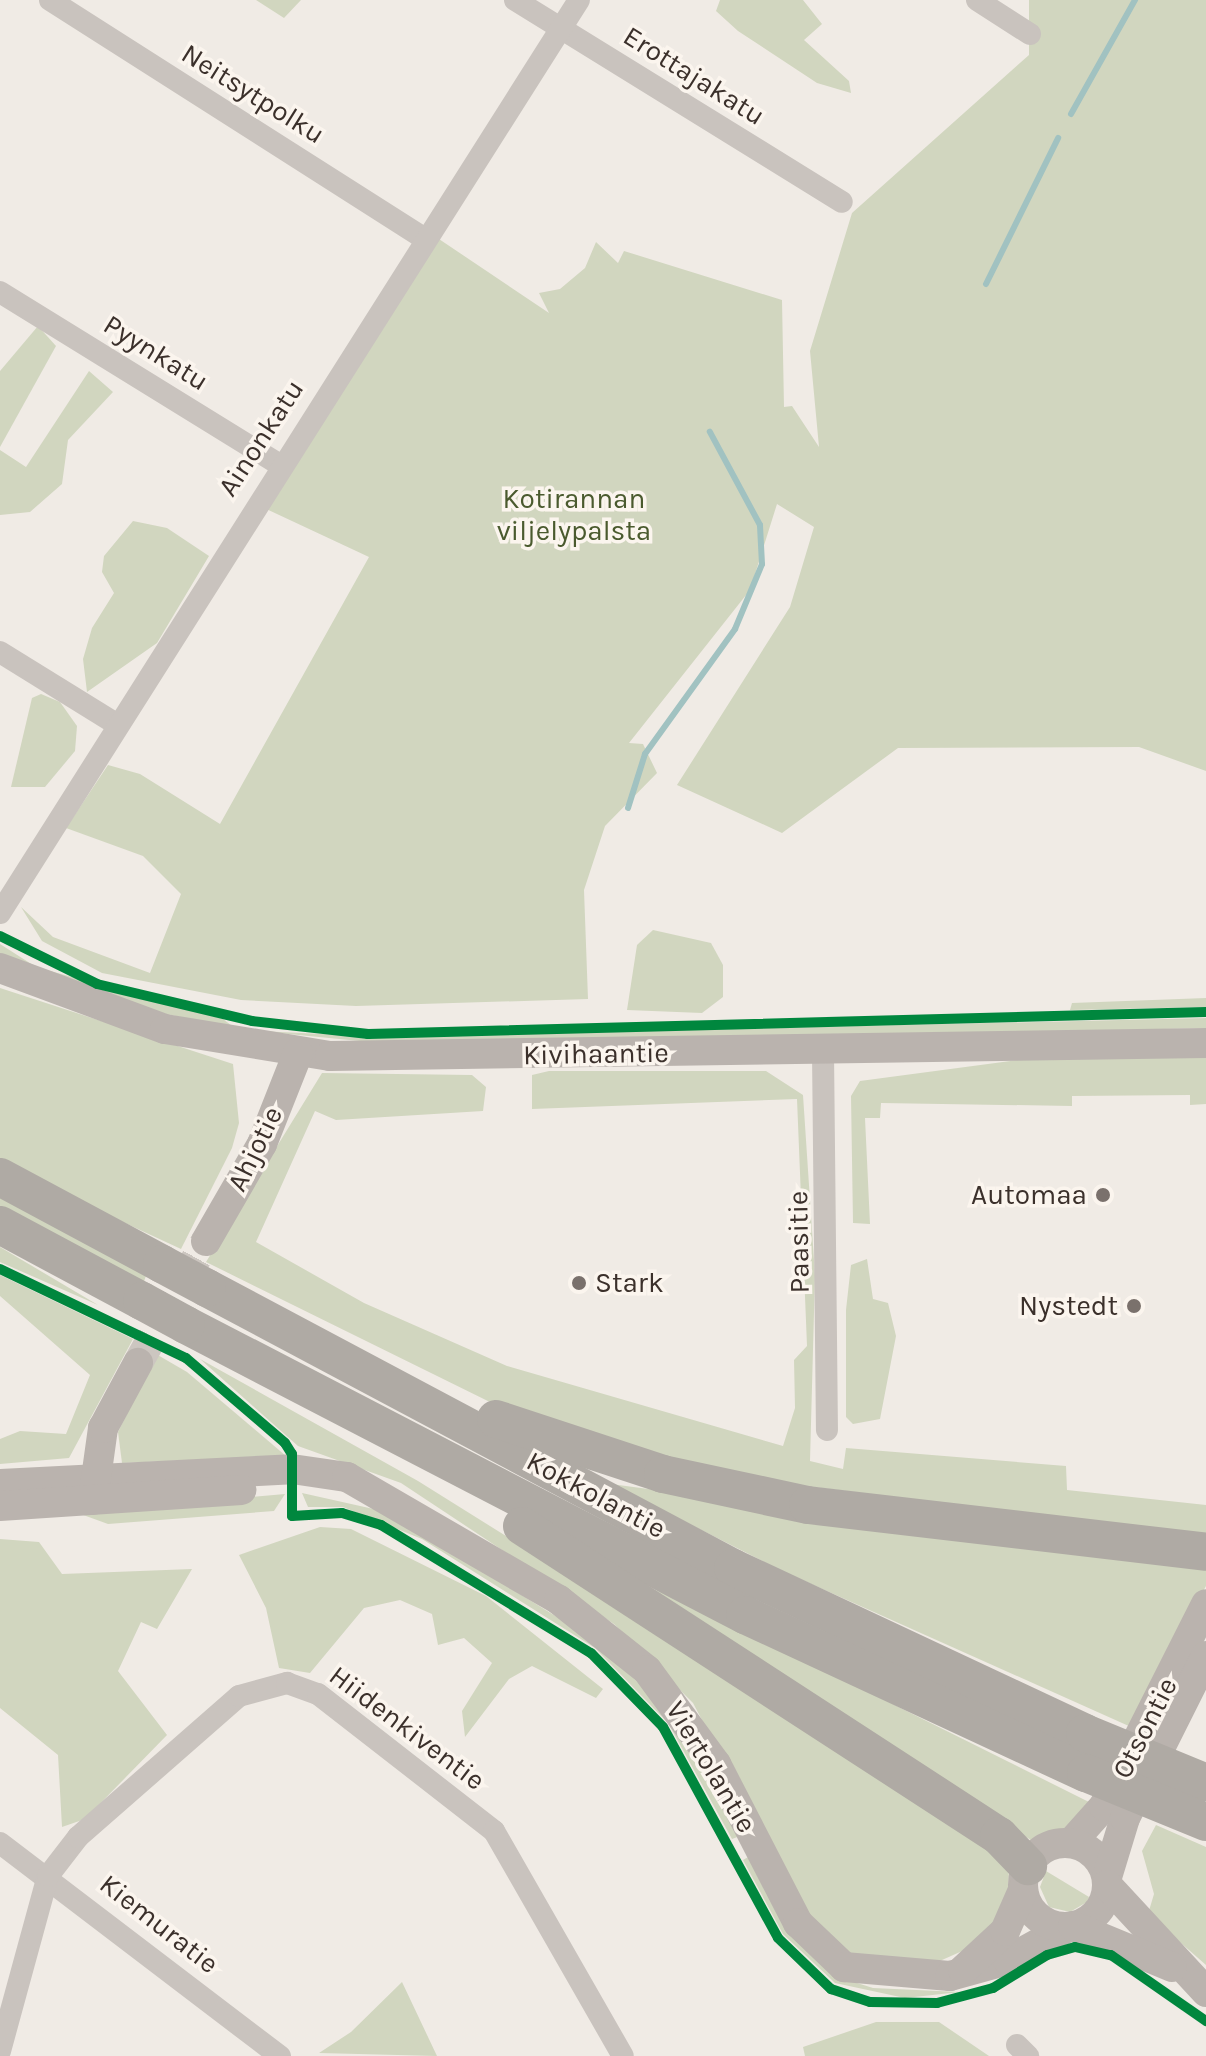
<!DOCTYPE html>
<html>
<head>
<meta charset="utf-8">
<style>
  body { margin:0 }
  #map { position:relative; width:1206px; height:2056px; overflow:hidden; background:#f0ebe5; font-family:Karla,sans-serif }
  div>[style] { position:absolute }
  .green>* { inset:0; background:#d1d6bf }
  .stream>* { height:6px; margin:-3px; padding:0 3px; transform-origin:3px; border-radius:3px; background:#a1c2c1 }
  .secondary-tunnel>* { height:30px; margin-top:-15px; transform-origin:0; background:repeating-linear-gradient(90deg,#ccc6c0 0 30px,transparent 0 45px) }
  .street>* { height:22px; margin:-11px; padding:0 11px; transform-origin:11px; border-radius:11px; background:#c9c3be }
  .secondary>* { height:30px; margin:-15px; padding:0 15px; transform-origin:15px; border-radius:15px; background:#bab3ae }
  .secondary>.ring { margin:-15px; padding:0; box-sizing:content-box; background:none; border:30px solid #bab3ae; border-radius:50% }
  .highway>* { height:38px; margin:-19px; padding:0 19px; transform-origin:19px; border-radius:19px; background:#afaaa4 }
  .highway-bridge>* { height:38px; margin:-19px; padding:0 19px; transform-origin:19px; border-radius:19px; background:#afaaa4 }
  .cycleway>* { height:10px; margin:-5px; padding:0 5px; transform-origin:5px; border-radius:5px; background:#00873e }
  .dots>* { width:22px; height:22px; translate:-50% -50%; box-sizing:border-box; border:4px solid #fbf5ee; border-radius:50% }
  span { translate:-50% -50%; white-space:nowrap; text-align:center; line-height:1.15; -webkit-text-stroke:7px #fbf5ee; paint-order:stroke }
  .street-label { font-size:28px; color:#3b302b }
  .park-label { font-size:28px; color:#4a5a2e }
  .poi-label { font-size:28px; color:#3b302b }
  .right { translate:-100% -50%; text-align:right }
  .left { translate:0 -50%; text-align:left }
</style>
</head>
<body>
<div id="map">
  <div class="green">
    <i style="clip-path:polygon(256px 0,301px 0,284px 18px)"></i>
    <i style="clip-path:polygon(720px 0,803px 0,822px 24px,804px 40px,849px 81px,851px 93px,817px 83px,738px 31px,716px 11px)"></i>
    <i style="clip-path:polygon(1029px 0,1206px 0,1206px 771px,1139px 747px,898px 748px,782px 833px,677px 785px,790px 607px,814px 527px,777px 504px,750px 590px,629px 743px,643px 744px,657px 773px,605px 826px,584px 890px,588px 999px,356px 1006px,241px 1000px,102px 973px,42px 941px,21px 907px,53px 937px,150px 973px,181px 894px,143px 856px,66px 828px,108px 765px,140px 774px,220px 824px,369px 557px,262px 507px,433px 235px,549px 313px,539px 293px,560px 289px,585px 268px,596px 242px,618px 263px,624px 251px,782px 300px,784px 407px,792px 406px,819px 447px,810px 351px,852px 213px,1029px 55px)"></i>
    <i style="clip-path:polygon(38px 326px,56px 346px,0 447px,0 371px)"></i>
    <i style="clip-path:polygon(89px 371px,113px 392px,68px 440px,62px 484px,30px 512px,0 515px,0 450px,26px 467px)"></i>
    <i style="clip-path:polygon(133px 521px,167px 528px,209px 556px,157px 643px,87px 692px,83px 659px,92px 628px,114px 593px,102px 572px,104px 556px)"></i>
    <i style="clip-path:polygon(41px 694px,60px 702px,77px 726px,75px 751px,45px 787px,11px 787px,32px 698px)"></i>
    <i style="clip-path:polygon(653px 930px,711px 943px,723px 965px,723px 997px,702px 1013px,627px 1010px,637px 945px)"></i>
    <i style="clip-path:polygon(0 944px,36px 967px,223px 1019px,236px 1029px,134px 1007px,0 960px)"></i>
    <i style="clip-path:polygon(0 988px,233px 1064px,239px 1123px,232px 1148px,181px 1249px,0 1165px)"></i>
    <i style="clip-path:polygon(1206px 998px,1206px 1007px,1070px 1010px,1072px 1003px)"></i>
    <i style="clip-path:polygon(1206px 1018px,1206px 1028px,751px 1038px,380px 1043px,258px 1031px,389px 1037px)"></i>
    <i style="clip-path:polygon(1206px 1055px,1206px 1104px,1190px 1105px,1190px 1095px,1072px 1096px,1072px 1106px,881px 1103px,880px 1118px,865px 1118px,870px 1224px,853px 1223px,851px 1096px,860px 1081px,1040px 1057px)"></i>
    <i style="clip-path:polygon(549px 1071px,766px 1071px,803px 1095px,815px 1275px,810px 1461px,843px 1469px,846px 1448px,1066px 1466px,1067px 1490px,1206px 1505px,1206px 1535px,691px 1472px,500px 1407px,206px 1262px,322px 1073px,472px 1075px,486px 1087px,483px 1111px,336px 1120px,315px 1111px,256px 1242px,364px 1303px,507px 1366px,783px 1446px,795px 1408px,794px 1360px,807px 1346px,797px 1099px,532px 1109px,532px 1075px)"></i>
    <i style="clip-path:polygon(0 1193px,147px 1273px,142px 1287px,0 1211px)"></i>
    <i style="clip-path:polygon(0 1247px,98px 1305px,0 1262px)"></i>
    <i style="clip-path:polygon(867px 1259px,873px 1299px,888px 1303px,896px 1336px,880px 1419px,853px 1424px,846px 1417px,846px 1310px,851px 1265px)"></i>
    <i style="clip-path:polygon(0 1275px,133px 1339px,69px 1458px,0 1464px,0 1439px,20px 1431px,66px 1434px,90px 1375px,0 1296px)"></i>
    <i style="clip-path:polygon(156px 1354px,187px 1372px,286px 1456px,122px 1463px,118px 1432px)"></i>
    <i style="clip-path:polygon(200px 1359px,418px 1481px,757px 1693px,1009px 1864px,1008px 1902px,978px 1944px,933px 1964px,850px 1956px,806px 1917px,693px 1703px,614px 1624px,401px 1483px,298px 1446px)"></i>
    <i style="clip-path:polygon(611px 1484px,1206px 1564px,1206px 1586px,1131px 1727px,780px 1570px)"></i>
    <i style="clip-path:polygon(302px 1493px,387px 1512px,599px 1643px,674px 1719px,740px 1836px,732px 1839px,668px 1723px,595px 1648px,422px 1539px,343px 1507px,308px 1507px)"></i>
    <i style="clip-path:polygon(285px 1494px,274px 1511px,108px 1524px,75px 1512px)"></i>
    <i style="clip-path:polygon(320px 1527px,351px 1529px,486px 1596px,603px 1689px,596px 1698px,532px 1666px,509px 1679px,465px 1737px,462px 1711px,492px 1663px,464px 1638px,438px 1645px,432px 1614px,400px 1600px,364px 1608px,310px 1673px,279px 1668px,266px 1608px,239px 1555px)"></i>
    <i style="clip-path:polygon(0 1539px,39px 1542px,62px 1574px,192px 1569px,157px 1629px,141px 1622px,118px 1671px,167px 1735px,85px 1819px,62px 1827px,58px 1755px,0 1708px)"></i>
    <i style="clip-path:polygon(623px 1578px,690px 1603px,1095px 1805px,1068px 1832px,1034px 1842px)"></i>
    <i style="clip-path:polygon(1156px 1825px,1206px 1847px,1206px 1965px,1148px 1914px,1154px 1894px,1142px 1851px)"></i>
    <i style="clip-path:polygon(750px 1856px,789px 1930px,838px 1977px,873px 1988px,960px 1992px,905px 1998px,835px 1983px,783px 1934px,743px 1860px)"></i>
    <i style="clip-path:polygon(1046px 1871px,1089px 1897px,1087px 1902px,1070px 1912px,1049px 1907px,1040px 1887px)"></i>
    <i style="clip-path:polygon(402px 1982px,437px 2056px,319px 2053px,351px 2032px)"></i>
    <i style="clip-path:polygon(876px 2022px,939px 2022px,989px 2056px,805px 2056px,803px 2047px)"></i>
  </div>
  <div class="stream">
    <i style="left:1071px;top:114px;width:131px;rotate:-60.7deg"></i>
    <i style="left:986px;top:284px;width:163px;rotate:-63.7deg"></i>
    <i style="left:628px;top:808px;width:57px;rotate:-72.5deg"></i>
    <i style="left:645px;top:754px;width:154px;rotate:-54.2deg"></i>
    <i style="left:735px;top:629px;width:70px;rotate:-67.4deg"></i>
    <i style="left:762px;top:564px;width:39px;rotate:-93deg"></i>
    <i style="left:760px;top:525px;width:106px;rotate:-118.3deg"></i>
  </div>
  <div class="secondary-tunnel">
    <i style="left:138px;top:1363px;width:140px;rotate:-60.9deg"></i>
  </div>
  <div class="street">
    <i style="left:50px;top:0;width:445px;rotate:32.5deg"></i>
    <i style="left:515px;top:0;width:384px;rotate:31.7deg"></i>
    <i style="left:977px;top:0;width:63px;rotate:32.7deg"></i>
    <i style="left:0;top:292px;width:329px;rotate:31.7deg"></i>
    <i style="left:0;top:652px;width:137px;rotate:31.8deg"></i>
    <i style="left:0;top:913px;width:1081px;rotate:-57.62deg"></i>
    <i style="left:823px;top:1052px;width:378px;rotate:89.4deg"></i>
    <i style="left:0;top:1843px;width:352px;rotate:37.3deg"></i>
    <i style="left:1017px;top:2045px;width:16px;rotate:45deg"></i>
    <i style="left:0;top:2051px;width:181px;rotate:-74.7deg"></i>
    <i style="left:48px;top:1876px;width:49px;rotate:-52.4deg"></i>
    <i style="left:78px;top:1837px;width:214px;rotate:-41.2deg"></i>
    <i style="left:239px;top:1696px;width:50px;rotate:-15.2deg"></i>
    <i style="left:287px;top:1683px;width:33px;rotate:20deg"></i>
    <i style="left:318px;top:1694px;width:223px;rotate:37.9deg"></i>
    <i style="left:494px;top:1831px;width:259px;rotate:60.2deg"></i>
  </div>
  <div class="secondary">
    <i style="left:0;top:968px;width:176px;rotate:20.3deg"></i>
    <i style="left:165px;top:1029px;width:167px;rotate:9.3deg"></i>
    <i style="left:330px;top:1056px;width:876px;rotate:-0.85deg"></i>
    <i style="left:206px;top:1241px;width:112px;rotate:-60deg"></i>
    <i style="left:262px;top:1144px;width:98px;rotate:-68.4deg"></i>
    <i style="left:0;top:1484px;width:292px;rotate:-2.9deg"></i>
    <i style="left:292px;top:1469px;width:56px;rotate:8.3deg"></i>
    <i style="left:347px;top:1477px;width:245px;rotate:30.1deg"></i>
    <i style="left:559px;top:1600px;width:112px;rotate:38.5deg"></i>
    <i style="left:647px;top:1670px;width:117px;rotate:53.7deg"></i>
    <i style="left:716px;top:1764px;width:179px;rotate:62.7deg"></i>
    <i style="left:798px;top:1923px;width:64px;rotate:43.7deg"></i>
    <i style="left:844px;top:1967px;width:106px;rotate:4.9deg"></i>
    <i style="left:950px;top:1976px;width:60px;rotate:-15.4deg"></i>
    <i style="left:1008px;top:1960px;width:68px;rotate:-28.8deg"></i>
    <i style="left:93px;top:1500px;width:73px;rotate:-82.1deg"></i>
    <i style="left:103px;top:1428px;width:74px;rotate:-61.7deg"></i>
    <i style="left:0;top:1506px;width:242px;rotate:-3.8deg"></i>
    <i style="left:1071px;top:1843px;width:50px;rotate:-48.3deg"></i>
    <i style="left:1104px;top:1806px;width:226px;rotate:-63.2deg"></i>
    <i class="ring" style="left:1023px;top:1843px;width:54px;height:54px"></i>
    <i style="left:1107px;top:1877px;width:62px;rotate:-73deg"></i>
    <i style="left:1125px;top:1818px;width:181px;rotate:-63.4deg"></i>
    <i style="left:1107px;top:1885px;width:146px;rotate:47.2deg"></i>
    <i style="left:1073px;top:1926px;width:107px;rotate:22.5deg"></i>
    <i style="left:963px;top:1970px;width:57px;rotate:-42.9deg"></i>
    <i style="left:1005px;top:1931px;width:45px;rotate:-66.3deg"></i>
  </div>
  <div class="highway">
    <i style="left:0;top:1177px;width:184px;rotate:28.2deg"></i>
    <i style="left:0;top:1225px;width:161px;rotate:28.2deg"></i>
    <i style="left:207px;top:1288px;width:596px;rotate:28.03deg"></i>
    <i style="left:733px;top:1568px;width:389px;rotate:25.1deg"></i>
    <i style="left:186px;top:1325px;width:630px;rotate:27.42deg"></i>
    <i style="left:745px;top:1615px;width:376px;rotate:24.9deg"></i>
    <i style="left:496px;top:1419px;width:176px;rotate:18.2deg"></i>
    <i style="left:663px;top:1474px;width:148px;rotate:12.1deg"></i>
    <i style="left:808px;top:1505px;width:401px;rotate:6.7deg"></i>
    <i style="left:522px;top:1526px;width:569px;rotate:33.02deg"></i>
    <i style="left:999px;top:1836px;width:42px;rotate:46deg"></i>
  </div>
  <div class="highway-bridge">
    <i style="left:162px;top:1264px;width:51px;rotate:28.1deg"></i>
    <i style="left:142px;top:1301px;width:50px;rotate:28.6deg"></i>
    <i style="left:1085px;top:1733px;width:129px;rotate:22.4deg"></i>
    <i style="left:1086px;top:1773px;width:130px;rotate:22.2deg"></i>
  </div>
  <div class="cycleway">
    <i style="left:0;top:936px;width:108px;rotate:26.3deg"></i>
    <i style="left:97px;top:984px;width:159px;rotate:13.4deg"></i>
    <i style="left:252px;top:1021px;width:117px;rotate:6.4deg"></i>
    <i style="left:368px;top:1034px;width:838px;rotate:-1.5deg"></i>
    <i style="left:0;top:1269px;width:206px;rotate:25.6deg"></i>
    <i style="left:186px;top:1358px;width:130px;rotate:40.6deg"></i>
    <i style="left:285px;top:1443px;width:13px;rotate:58deg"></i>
    <i style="left:292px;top:1454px;width:62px;rotate:90deg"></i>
    <i style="left:292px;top:1516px;width:50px;rotate:-3.4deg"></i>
    <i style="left:342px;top:1513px;width:41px;rotate:17.1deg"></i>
    <i style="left:381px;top:1525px;width:246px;rotate:31.4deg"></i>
    <i style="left:591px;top:1653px;width:103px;rotate:45.8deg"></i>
    <i style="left:663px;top:1727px;width:240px;rotate:61.4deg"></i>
    <i style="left:778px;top:1938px;width:74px;rotate:43.9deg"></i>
    <i style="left:831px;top:1989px;width:41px;rotate:18.4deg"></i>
    <i style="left:870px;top:2002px;width:67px;rotate:0.9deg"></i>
    <i style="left:937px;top:2003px;width:58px;rotate:-15deg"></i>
    <i style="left:993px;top:1988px;width:63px;rotate:-31.4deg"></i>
    <i style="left:1047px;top:1955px;width:29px;rotate:-16deg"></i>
    <i style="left:1075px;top:1947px;width:37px;rotate:13deg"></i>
    <i style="left:1111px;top:1955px;width:116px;rotate:34.8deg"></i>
  </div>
  <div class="dots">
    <i style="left:1103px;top:1195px;background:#7a716c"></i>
    <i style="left:579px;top:1283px;background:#7a716c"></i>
    <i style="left:1134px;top:1306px;background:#7a716c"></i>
  </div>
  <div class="street-label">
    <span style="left:694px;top:76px;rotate:32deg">Erottajakatu</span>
    <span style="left:253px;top:94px;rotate:32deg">Neitsytpolku</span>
    <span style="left:156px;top:353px;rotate:32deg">Pyynkatu</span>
    <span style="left:261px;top:438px;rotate:-57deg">Ainonkatu</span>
    <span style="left:596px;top:1054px;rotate:-1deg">Kivihaantie</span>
    <span style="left:255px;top:1149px;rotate:-64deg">Ahjotie</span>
    <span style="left:799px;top:1242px;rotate:-91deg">Paasitie</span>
    <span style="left:596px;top:1495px;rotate:28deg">Kokkolantie</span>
    <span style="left:407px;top:1728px;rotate:37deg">Hiidenkiventie</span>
    <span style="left:1145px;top:1728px;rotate:-63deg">Otsontie</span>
    <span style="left:711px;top:1767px;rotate:59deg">Viertolantie</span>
    <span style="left:159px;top:1924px;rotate:38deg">Kiemuratie</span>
  </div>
  <div class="park-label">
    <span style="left:574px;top:515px">Kotirannan<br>viljelypalsta</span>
  </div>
  <div class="poi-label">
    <span class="right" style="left:1087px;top:1195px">Automaa</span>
    <span class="left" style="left:595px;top:1283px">Stark</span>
    <span class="right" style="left:1118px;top:1306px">Nystedt</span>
  </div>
</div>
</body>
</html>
